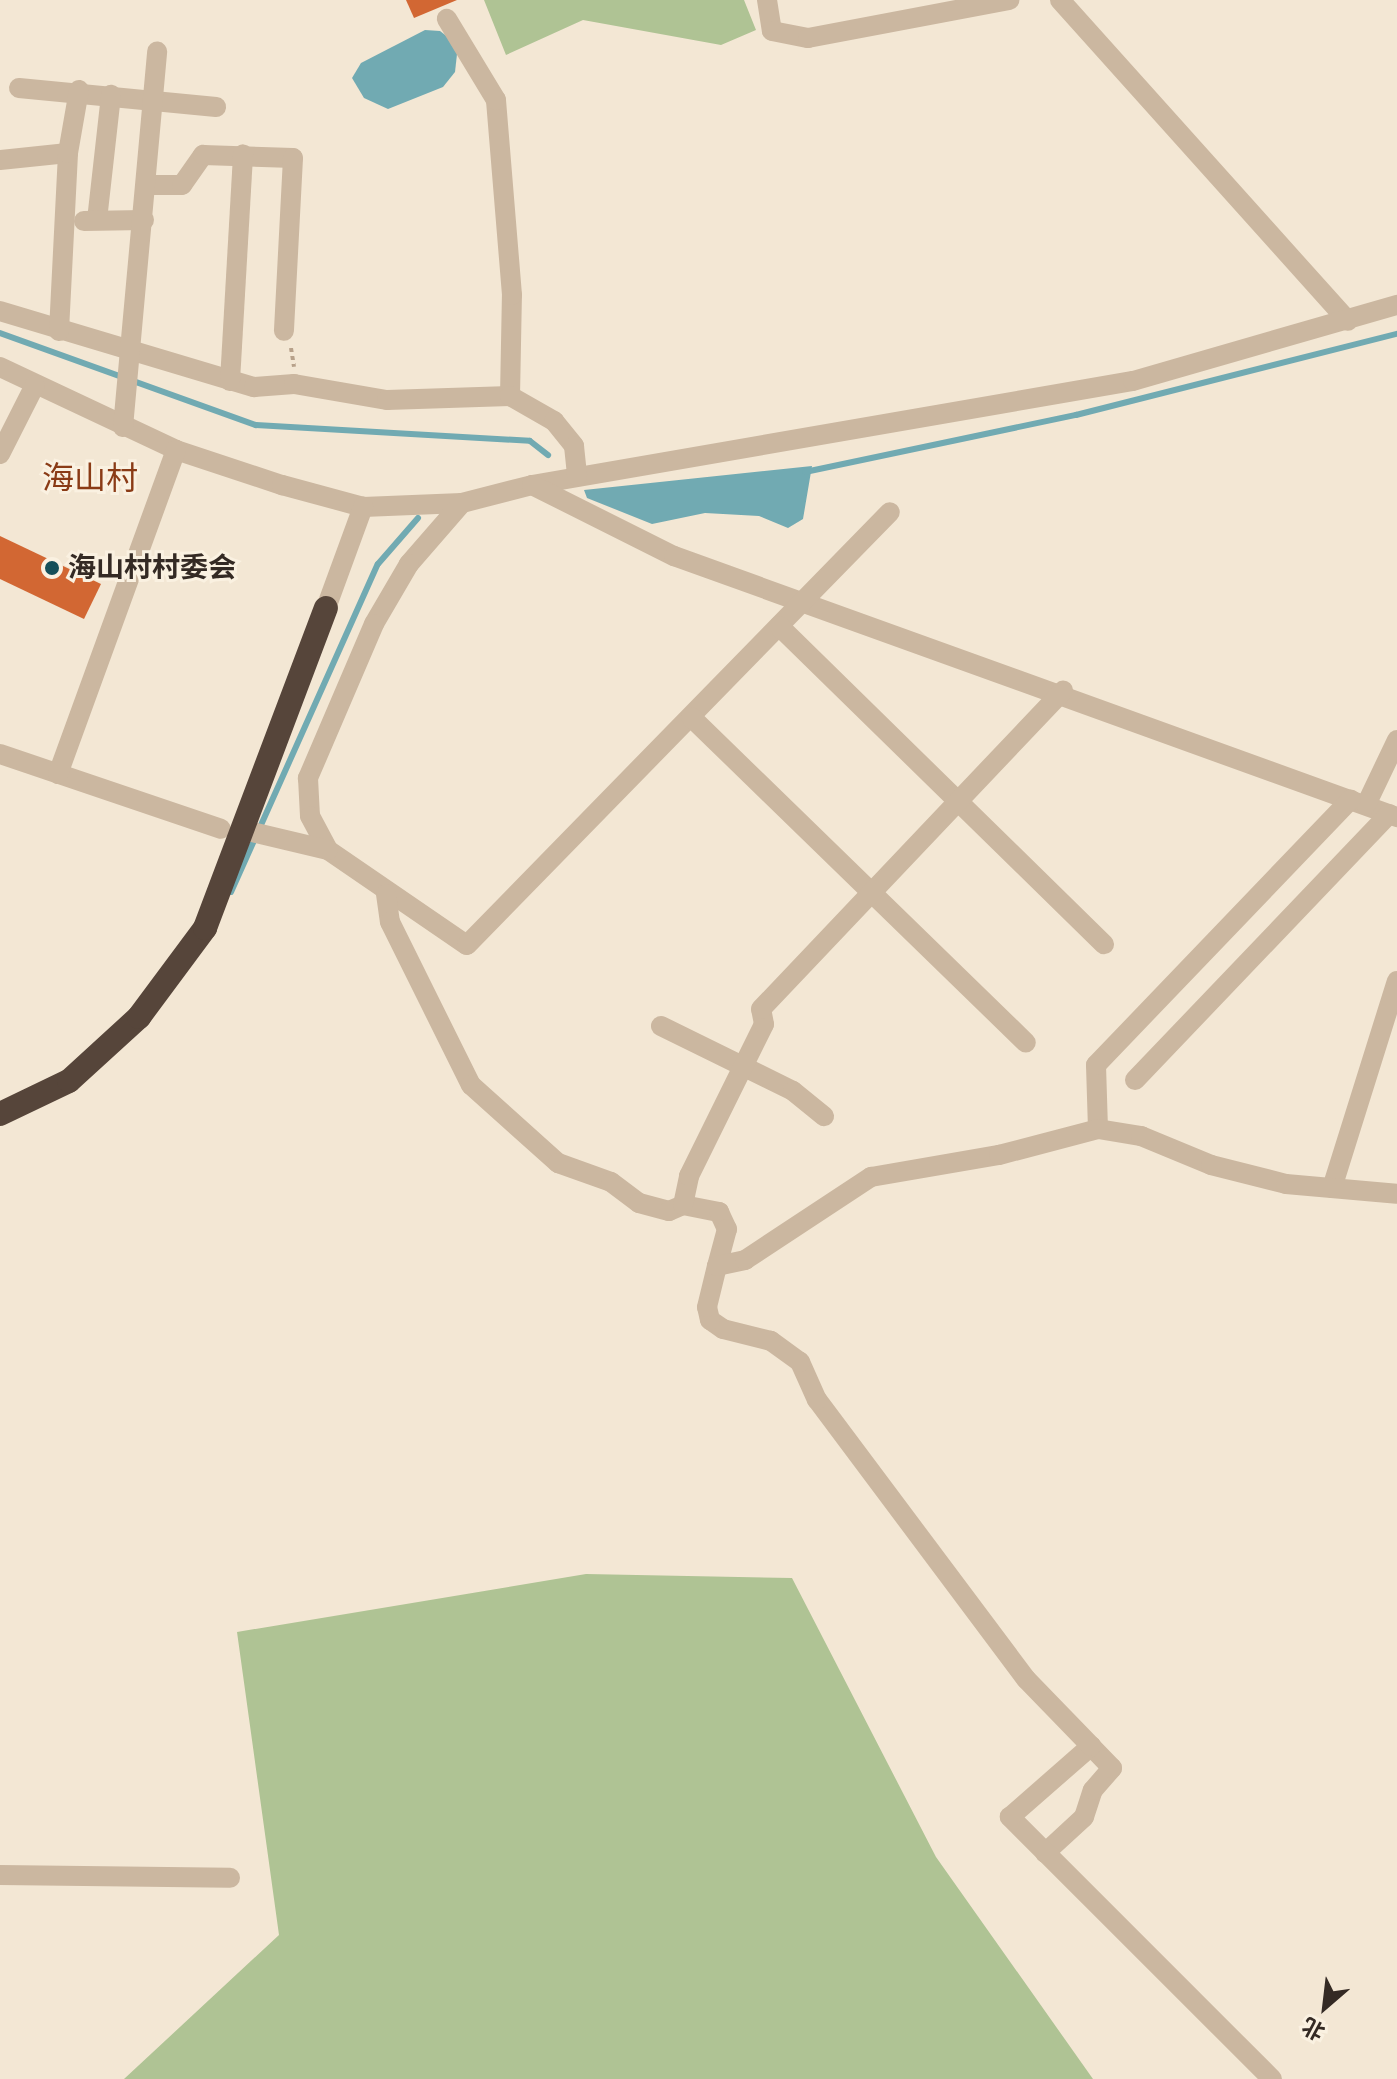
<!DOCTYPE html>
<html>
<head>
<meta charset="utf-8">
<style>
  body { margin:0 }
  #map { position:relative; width:1397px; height:2079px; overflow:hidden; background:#f3e7d4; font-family:"DM Sans","Noto Sans SC",sans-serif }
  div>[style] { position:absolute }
  .green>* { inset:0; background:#afc394 }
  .water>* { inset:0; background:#71aab2 }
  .stream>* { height:6px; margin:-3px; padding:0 3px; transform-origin:3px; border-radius:3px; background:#71aab2 }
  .building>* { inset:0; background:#d26733 }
  .path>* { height:4px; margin-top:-2px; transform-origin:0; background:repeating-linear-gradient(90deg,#b7a18a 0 4px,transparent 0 8px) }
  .minor>* { height:20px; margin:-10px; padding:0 10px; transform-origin:10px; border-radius:10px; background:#cbb7a0 }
  .highway>* { height:24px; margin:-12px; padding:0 12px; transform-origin:12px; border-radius:12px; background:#56453a }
  .dots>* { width:22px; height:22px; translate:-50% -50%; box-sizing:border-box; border:4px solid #faf1e1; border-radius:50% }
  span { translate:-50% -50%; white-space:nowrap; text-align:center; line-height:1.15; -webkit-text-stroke:6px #faf1e1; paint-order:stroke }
  .poi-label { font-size:28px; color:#342a24; font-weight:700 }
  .left { translate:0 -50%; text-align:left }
  .quarter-label { font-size:32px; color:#8a3b16 }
  .north { position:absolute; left:1285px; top:1967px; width:80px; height:80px; -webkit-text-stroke:6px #faf1e1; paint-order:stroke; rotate:208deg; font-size:22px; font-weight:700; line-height:32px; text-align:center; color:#342a24 }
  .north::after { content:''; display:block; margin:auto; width:28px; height:36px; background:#342a24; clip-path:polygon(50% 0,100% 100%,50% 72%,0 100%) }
</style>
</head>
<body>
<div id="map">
  <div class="green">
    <i style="clip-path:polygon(484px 0,744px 0,756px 30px,721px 45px,583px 20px,506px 55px)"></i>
    <i style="clip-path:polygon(586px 1574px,792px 1578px,936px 1857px,1093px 2079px,124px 2079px,279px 1935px,237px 1632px)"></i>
  </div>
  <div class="water">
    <i style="clip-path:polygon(425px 30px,440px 31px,458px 45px,455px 72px,443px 87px,388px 109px,364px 98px,352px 78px,361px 63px)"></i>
    <i style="clip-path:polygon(812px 466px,803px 519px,788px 528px,759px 516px,705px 513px,652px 524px,587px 498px,584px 490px)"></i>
  </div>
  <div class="stream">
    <i style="left:0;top:333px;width:272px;rotate:19.8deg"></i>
    <i style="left:256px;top:425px;width:274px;rotate:3.3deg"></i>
    <i style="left:530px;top:441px;width:23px;rotate:38deg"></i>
    <i style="left:805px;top:472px;width:277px;rotate:-11.9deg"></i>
    <i style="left:1076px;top:415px;width:331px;rotate:-14.2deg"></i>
    <i style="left:231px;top:892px;width:359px;rotate:-65.9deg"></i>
    <i style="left:378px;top:564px;width:61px;rotate:-49deg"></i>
  </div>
  <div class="building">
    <i style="clip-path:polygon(406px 0,457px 0,414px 18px)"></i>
    <i style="clip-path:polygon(0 536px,101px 584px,84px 619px,0 579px)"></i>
  </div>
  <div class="path">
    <i style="left:291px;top:348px;width:19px;rotate:81deg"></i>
  </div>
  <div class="minor">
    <i style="left:767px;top:0;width:31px;rotate:81deg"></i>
    <i style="left:772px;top:31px;width:37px;rotate:11deg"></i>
    <i style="left:808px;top:38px;width:205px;rotate:-10.7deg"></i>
    <i style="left:1060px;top:0;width:431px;rotate:48.1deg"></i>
    <i style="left:19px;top:88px;width:198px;rotate:5.5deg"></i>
    <i style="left:0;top:160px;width:68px;rotate:-5.9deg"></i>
    <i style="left:147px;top:185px;width:35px"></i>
    <i style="left:182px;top:185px;width:37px;rotate:-55deg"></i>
    <i style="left:203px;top:155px;width:90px;rotate:1.9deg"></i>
    <i style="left:293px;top:158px;width:173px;rotate:93deg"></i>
    <i style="left:97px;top:220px;width:126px;rotate:-83.6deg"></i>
    <i style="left:84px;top:221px;width:60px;rotate:-1deg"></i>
    <i style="left:0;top:311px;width:265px;rotate:16.7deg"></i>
    <i style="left:254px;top:387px;width:40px;rotate:-4.3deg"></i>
    <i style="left:294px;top:384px;width:94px;rotate:9.8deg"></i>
    <i style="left:387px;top:400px;width:123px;rotate:-1.9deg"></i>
    <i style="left:510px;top:396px;width:101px;rotate:-88.9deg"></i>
    <i style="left:512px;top:295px;width:196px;rotate:-94.7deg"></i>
    <i style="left:496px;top:100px;width:95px;rotate:-121.2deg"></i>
    <i style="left:59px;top:331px;width:178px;rotate:-87.1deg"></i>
    <i style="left:68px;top:153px;width:64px;rotate:-80.1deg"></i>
    <i style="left:0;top:367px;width:195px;rotate:25.2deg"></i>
    <i style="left:176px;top:450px;width:112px;rotate:18.3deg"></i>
    <i style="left:282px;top:485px;width:84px;rotate:15.2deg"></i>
    <i style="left:363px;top:507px;width:99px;rotate:-2.3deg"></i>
    <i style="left:462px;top:503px;width:72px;rotate:-14.4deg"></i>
    <i style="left:532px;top:485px;width:610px;rotate:-9.82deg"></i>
    <i style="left:1133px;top:381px;width:275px;rotate:-16.1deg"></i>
    <i style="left:230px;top:381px;width:227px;rotate:-86.7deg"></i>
    <i style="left:510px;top:396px;width:51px;rotate:29.6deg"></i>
    <i style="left:554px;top:421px;width:32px;rotate:51deg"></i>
    <i style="left:574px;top:446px;width:30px;rotate:84deg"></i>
    <i style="left:123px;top:427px;width:377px;rotate:-84.8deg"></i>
    <i style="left:0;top:454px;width:77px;rotate:-63.1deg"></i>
    <i style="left:532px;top:485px;width:159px;rotate:26.6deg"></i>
    <i style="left:674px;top:556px;width:769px;rotate:19.85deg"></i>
    <i style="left:462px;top:503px;width:81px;rotate:131deg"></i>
    <i style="left:409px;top:564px;width:69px;rotate:120.3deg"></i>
    <i style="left:374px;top:624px;width:168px;rotate:113.2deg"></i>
    <i style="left:308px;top:778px;width:38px;rotate:87deg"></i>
    <i style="left:310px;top:816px;width:38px;rotate:62deg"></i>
    <i style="left:328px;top:850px;width:168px;rotate:34.4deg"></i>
    <i style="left:467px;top:945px;width:605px;rotate:-45.67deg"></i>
    <i style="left:326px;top:608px;width:108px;rotate:-69.9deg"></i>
    <i style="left:779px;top:626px;width:455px;rotate:44.4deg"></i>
    <i style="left:691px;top:717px;width:467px;rotate:44.2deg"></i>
    <i style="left:0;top:754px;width:233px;rotate:18.7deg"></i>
    <i style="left:58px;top:774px;width:345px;rotate:-70deg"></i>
    <i style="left:1366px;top:805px;width:72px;rotate:-64.5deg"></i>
    <i style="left:252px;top:832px;width:78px;rotate:13.3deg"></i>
    <i style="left:386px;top:894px;width:28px;rotate:82deg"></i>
    <i style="left:390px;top:922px;width:182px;rotate:63.6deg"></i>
    <i style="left:471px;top:1085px;width:117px;rotate:41.9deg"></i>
    <i style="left:558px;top:1163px;width:56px;rotate:19.7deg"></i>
    <i style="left:611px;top:1182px;width:35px;rotate:37deg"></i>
    <i style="left:639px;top:1203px;width:31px;rotate:15deg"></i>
    <i style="left:669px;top:1211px;width:15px;rotate:-23deg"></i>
    <i style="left:683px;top:1205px;width:37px;rotate:11deg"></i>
    <i style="left:719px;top:1212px;width:19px;rotate:65deg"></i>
    <i style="left:727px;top:1229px;width:38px;rotate:105deg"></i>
    <i style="left:661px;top:1026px;width:147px;rotate:26.2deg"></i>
    <i style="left:793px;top:1091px;width:40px;rotate:39deg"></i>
    <i style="left:1135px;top:1080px;width:368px;rotate:-46.3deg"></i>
    <i style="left:1098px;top:1129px;width:64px;rotate:-91.8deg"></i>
    <i style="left:1096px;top:1065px;width:368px;rotate:-46.2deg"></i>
    <i style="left:1332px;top:1188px;width:217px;rotate:-72.6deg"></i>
    <i style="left:683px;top:1205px;width:30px;rotate:-78deg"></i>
    <i style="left:689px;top:1176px;width:169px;rotate:-63.7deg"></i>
    <i style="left:764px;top:1024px;width:15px;rotate:-101deg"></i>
    <i style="left:761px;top:1009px;width:439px;rotate:-46.5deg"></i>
    <i style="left:1045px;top:1853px;width:53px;rotate:-42.7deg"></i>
    <i style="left:1084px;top:1817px;width:28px;rotate:-72deg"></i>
    <i style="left:1093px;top:1790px;width:29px;rotate:-49deg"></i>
    <i style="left:1112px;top:1768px;width:30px;rotate:-134deg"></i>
    <i style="left:0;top:1875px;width:230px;rotate:0.7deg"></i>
    <i style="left:1272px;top:2079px;width:371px;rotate:-135deg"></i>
    <i style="left:1010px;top:1817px;width:108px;rotate:-41.2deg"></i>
    <i style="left:1091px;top:1746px;width:93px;rotate:-134.1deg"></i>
    <i style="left:1026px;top:1679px;width:349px;rotate:-126.8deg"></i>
    <i style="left:817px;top:1400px;width:42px;rotate:-114.1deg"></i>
    <i style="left:800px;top:1362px;width:36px;rotate:-144deg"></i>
    <i style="left:771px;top:1341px;width:49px;rotate:-166deg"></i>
    <i style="left:723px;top:1329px;width:16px;rotate:-145deg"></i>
    <i style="left:710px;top:1320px;width:13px;rotate:-103deg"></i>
    <i style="left:707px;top:1307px;width:42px;rotate:-76.3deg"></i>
    <i style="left:717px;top:1266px;width:29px;rotate:-12deg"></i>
    <i style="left:745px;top:1260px;width:151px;rotate:-33.4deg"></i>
    <i style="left:871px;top:1177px;width:130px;rotate:-9.8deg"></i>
    <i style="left:999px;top:1155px;width:102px;rotate:-14.7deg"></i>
    <i style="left:1098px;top:1129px;width:44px;rotate:9.2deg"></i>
    <i style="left:1141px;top:1136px;width:76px;rotate:22.5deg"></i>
    <i style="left:1211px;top:1165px;width:77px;rotate:14.2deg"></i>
    <i style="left:1286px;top:1184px;width:111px;rotate:5.1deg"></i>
  </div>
  <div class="highway">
    <i style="left:0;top:1114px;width:76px;rotate:-25.6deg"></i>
    <i style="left:69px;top:1081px;width:95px;rotate:-42.4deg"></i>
    <i style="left:139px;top:1017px;width:111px;rotate:-53.4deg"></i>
    <i style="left:205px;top:928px;width:342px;rotate:-69.3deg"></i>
  </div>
  <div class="dots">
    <i style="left:52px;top:568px;background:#164f59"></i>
  </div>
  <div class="poi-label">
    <span class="left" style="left:68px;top:568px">海山村村委会</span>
  </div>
  <div class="quarter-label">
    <span style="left:90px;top:478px">海山村</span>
  </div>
  <div class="north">北</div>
</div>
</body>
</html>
